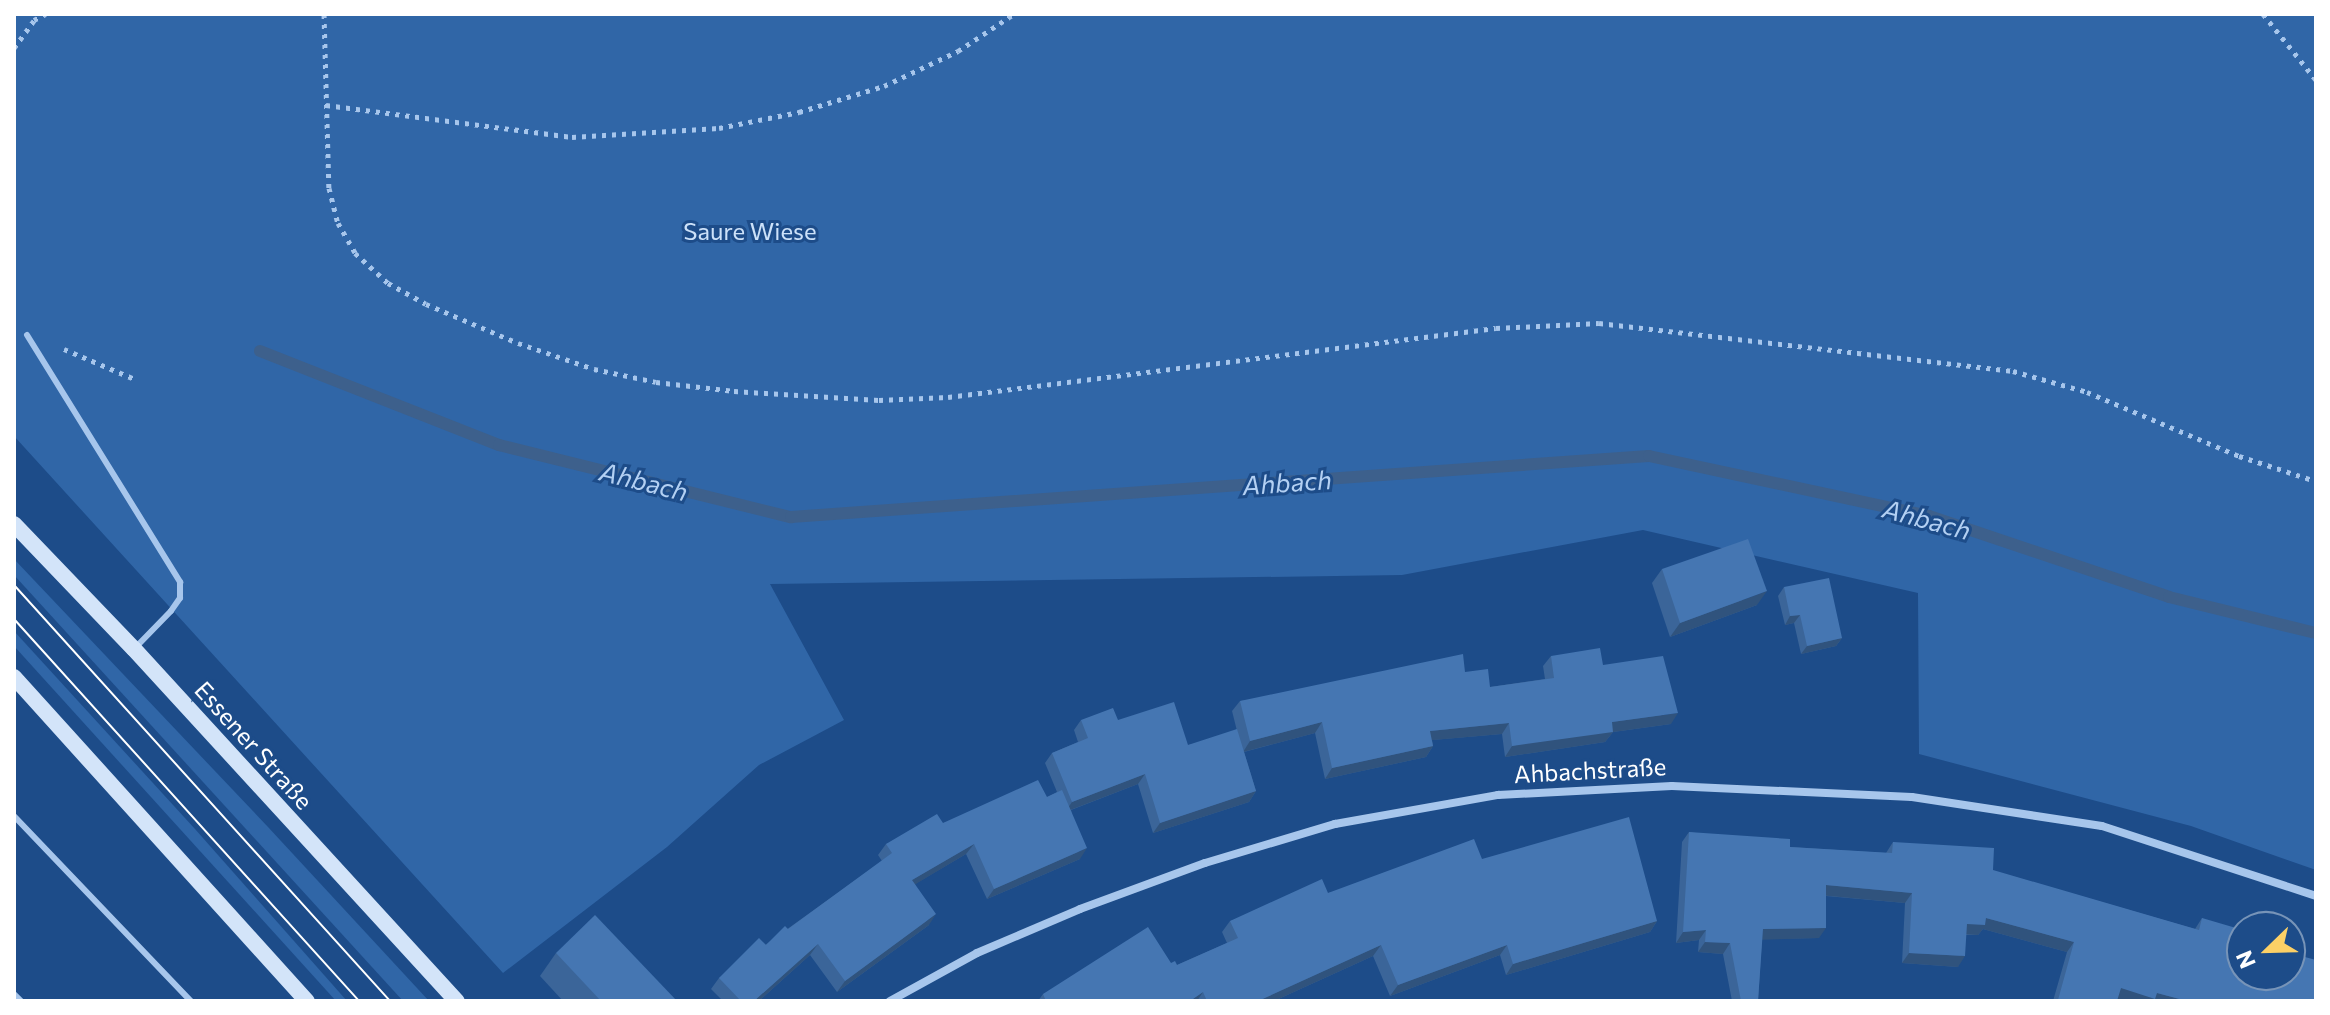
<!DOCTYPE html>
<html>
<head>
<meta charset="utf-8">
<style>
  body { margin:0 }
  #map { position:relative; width:2330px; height:1015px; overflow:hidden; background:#1d4c89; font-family:Commissioner,sans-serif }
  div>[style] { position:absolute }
  .green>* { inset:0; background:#3066a7 }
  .stream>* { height:12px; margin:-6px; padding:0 6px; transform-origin:6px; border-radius:6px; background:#3d608c }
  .path>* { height:5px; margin-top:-2.5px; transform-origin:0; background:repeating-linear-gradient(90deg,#a7c6ec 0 4px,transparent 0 10px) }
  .lane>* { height:6px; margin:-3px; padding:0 3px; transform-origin:3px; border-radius:3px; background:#a7c6ec }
  .street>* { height:8px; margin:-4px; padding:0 4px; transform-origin:4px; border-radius:4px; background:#a7c6ec }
  .secondary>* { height:16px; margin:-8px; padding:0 8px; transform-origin:8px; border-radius:8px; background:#d3e4f9 }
  .tram>* { height:2px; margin:-1px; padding:0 1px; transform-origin:1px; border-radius:1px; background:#fff }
  .wall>* { inset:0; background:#3b6599 }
  .shaded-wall>* { inset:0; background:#30537d }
  .building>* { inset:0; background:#4576b2 }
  span { translate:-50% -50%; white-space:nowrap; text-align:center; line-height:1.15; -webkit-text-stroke:6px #1d4c89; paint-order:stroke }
  .park-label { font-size:24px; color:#cce1f9 }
  .street-label { font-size:24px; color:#fff }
  .water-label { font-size:26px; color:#b3d0f3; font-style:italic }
  .frame { position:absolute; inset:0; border:16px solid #fff; pointer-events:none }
  .north { position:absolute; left:2226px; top:911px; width:80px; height:80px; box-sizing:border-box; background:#1d4c89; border:2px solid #7794b8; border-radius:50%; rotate:247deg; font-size:22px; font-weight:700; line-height:32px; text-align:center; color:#fff }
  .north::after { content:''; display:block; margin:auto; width:28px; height:36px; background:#fcd066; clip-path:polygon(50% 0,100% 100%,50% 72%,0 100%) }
</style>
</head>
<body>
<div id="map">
  <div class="green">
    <i style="clip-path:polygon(14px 14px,2316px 14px,2316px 870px,2191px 826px,1919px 754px,1918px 593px,1643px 530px,1402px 575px,770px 584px,844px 720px,759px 765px,667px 847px,503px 973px,14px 436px)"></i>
    <i style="clip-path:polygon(14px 559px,268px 827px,429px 1001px,403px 1001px,14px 575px)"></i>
    <i style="clip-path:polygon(14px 631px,195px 829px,347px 1001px,336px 1001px,14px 646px)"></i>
  </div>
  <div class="stream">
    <i style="left:260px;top:351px;width:257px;rotate:21.5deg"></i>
    <i style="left:499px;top:445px;width:301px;rotate:13.9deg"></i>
    <i style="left:791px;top:517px;width:860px;rotate:-4.07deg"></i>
    <i style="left:1649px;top:456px;width:286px;rotate:12.1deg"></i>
    <i style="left:1929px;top:516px;width:253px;rotate:18.6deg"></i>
    <i style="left:2169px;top:597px;width:151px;rotate:13.8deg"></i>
  </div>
  <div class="path">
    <i style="left:324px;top:14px;width:174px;rotate:88.4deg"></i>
    <i style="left:329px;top:188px;width:36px;rotate:76deg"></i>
    <i style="left:338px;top:223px;width:34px;rotate:60deg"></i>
    <i style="left:355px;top:253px;width:45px;rotate:42.3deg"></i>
    <i style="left:388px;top:283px;width:43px;rotate:28.9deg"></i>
    <i style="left:426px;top:304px;width:100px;rotate:23deg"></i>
    <i style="left:518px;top:343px;width:80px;rotate:18.9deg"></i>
    <i style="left:594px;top:369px;width:63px;rotate:11.8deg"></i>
    <i style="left:656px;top:382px;width:79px;rotate:6.6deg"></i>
    <i style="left:734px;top:391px;width:145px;rotate:3.6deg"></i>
    <i style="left:879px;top:400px;width:69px;rotate:-2.5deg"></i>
    <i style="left:948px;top:397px;width:552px;rotate:-7.18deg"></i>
    <i style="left:1496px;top:328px;width:103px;rotate:-2.8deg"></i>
    <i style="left:1599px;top:323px;width:417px;rotate:6.6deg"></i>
    <i style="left:2013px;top:371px;width:77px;rotate:15.8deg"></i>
    <i style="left:2087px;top:392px;width:165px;rotate:22.8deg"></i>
    <i style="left:2239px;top:456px;width:81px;rotate:18deg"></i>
    <i style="left:2263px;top:14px;width:85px;rotate:51.2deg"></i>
    <i style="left:14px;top:48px;width:34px;rotate:-54deg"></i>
    <i style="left:34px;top:20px;width:13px;rotate:-27deg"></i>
    <i style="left:326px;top:105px;width:248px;rotate:7.4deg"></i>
    <i style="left:572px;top:137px;width:147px;rotate:-3.5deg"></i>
    <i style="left:719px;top:128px;width:82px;rotate:-11.3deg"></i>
    <i style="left:799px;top:112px;width:89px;rotate:-17deg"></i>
    <i style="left:884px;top:86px;width:82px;rotate:-25.3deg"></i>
    <i style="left:958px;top:51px;width:67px;rotate:-33.5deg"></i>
    <i style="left:64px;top:349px;width:79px;rotate:23deg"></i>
  </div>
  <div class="lane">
    <i style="left:27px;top:335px;width:291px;rotate:58.2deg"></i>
    <i style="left:180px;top:582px;width:16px;rotate:90deg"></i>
    <i style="left:180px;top:598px;width:16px;rotate:125deg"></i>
    <i style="left:171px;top:611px;width:53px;rotate:134.2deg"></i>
    <i style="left:14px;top:816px;width:256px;rotate:46.3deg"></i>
    <i style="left:14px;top:994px;width:10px;rotate:45deg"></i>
  </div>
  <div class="street">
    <i style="left:890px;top:1001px;width:99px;rotate:-28.9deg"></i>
    <i style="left:977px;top:953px;width:112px;rotate:-23.1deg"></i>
    <i style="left:1080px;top:909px;width:133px;rotate:-20.2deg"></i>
    <i style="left:1205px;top:863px;width:136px;rotate:-16.7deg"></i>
    <i style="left:1335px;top:824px;width:166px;rotate:-10.1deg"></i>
    <i style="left:1498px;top:795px;width:174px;rotate:-3deg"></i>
    <i style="left:1672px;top:786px;width:240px;rotate:2.6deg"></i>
    <i style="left:1912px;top:797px;width:192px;rotate:8.7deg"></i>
    <i style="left:2102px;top:826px;width:225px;rotate:18.1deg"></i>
  </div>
  <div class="secondary">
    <i style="left:14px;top:524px;width:173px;rotate:46.2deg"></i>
    <i style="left:134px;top:649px;width:478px;rotate:47.5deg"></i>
    <i style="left:14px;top:677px;width:437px;rotate:47.9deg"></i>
  </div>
  <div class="tram">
    <i style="left:14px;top:585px;width:561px;rotate:47.89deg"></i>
    <i style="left:14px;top:619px;width:515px;rotate:47.91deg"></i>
  </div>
  <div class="wall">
    <i style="clip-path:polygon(1662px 569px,1757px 605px,1670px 637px,1652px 583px)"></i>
    <i style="clip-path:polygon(1784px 587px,1842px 638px,1836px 646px,1801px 654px,1794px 623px,1785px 625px,1778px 596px)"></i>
    <i style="clip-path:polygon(1551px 656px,1603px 665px,1671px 724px,1613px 732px,1605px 742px,1505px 757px,1502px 734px,1432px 740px,1433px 746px,1426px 757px,1325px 779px,1315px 733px,1244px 752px,1256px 791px,1249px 802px,1153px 833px,1138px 784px,1071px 810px,1080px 859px,987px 899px,966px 854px,915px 884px,929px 925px,837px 992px,810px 955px,759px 1001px,723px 1001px,711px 989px,719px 978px,882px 861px,878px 855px,886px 844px,943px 823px,1047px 797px,1057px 792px,1045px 763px,1052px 753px,1078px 742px,1074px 730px,1081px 720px,1118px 720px,1188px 745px,1238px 735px,1232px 711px,1240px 701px,1465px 672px,1490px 687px,1545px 679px,1543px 666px)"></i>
    <i style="clip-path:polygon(1689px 832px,1790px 847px,1886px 853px,1893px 842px,2195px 929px,2202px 918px,2233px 938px,2316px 1001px,2123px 1001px,2118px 1000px,2117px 1001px,2053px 1001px,2067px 952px,1983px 929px,1978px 935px,1966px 935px,1958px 967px,1902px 963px,1905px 903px,1826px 896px,1819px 938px,1762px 939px,1758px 1001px,1732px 1001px,1723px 954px,1698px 952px,1699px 940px,1676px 943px,1682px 842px)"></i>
    <i style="clip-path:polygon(1482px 859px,1657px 921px,1650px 932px,1506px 975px,1500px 955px,1390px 996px,1373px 956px,1274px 1001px,1038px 1001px,1043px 994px,1171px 963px,1177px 965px,1227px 943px,1222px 932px,1230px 921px,1328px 893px)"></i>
    <i style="clip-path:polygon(556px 953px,677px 1001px,563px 1001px,540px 976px)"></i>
  </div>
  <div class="shaded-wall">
    <i style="clip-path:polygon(1767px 591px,1757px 605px,1670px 637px,1680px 623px)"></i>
    <i style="clip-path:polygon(1800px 615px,1794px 623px,1785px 625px,1790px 616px)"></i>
    <i style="clip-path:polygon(1842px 638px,1836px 646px,1801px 654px,1807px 646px)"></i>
    <i style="clip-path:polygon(1678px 713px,1671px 724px,1613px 732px,1605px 742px,1505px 757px,1512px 746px,1612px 722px)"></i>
    <i style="clip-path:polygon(1322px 722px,1315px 733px,1243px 752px,1250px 741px)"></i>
    <i style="clip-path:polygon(1509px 723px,1502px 734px,1422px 741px,1430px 731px)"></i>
    <i style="clip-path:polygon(1433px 746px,1426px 757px,1325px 779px,1332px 768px)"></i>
    <i style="clip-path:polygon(1145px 774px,1138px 784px,1065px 812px,1072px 802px)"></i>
    <i style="clip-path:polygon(1256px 791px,1249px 802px,1153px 833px,1160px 823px)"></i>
    <i style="clip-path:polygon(974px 844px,966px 854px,904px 891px,912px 880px)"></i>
    <i style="clip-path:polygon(1087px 848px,1080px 859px,987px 899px,994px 889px)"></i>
    <i style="clip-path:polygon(1826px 885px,1912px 893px,1905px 903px,1819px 895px)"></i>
    <i style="clip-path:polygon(936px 914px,929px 925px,837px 992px,845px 981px)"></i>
    <i style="clip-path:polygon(1986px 918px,2074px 942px,2067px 952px,1983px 929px,1978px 935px,1960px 934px,1967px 924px)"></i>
    <i style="clip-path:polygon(1657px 921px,1650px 932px,1506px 975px,1513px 964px)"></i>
    <i style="clip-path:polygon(1826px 928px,1819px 938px,1756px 940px,1763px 929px)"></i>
    <i style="clip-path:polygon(1706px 930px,1699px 940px,1676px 943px,1683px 932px)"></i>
    <i style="clip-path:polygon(1705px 942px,1730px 943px,1723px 954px,1698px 952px)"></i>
    <i style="clip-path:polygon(818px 944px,810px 955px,759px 1001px,754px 1001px)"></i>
    <i style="clip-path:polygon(1381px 945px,1373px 956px,1274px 1001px,1258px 1001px)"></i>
    <i style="clip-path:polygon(1507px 945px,1500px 955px,1390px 996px,1398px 985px)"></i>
    <i style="clip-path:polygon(1909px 953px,1965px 956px,1958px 967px,1902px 963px)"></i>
    <i style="clip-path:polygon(2121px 988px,2157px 993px,2187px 1001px,2123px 1001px,2114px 998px)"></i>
    <i style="clip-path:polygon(1203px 992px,1197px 1001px,1190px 1001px)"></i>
  </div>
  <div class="building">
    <i style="clip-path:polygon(1748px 539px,1767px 591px,1680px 623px,1662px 569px)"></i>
    <i style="clip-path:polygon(1829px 578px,1842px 638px,1807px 646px,1800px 615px,1790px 616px,1784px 587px)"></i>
    <i style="clip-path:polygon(1600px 648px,1603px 665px,1663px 656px,1678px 713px,1612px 722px,1613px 732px,1512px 746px,1509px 723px,1430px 731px,1433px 746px,1332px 768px,1322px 722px,1250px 741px,1240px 701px,1463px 654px,1465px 672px,1488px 669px,1490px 687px,1554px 678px,1551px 656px)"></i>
    <i style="clip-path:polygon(1174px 702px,1188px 745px,1237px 729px,1256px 791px,1160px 823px,1145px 774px,1072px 802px,1052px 753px,1088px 738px,1081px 720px,1113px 708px,1118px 720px)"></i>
    <i style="clip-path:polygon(1038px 780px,1047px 797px,1062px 790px,1087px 848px,994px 889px,974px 844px,912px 880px,936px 914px,845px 981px,818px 944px,754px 1001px,741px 1001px,719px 978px,759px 938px,766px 945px,785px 926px,788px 929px,892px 853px,886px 844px,937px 814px,943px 823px)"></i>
    <i style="clip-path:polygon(1629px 817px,1657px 921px,1513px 964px,1507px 945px,1398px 985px,1381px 945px,1258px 1001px,1207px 1001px,1203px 992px,1190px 1001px,1046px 1001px,1043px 994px,1148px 927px,1171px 963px,1175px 961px,1177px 965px,1238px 938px,1230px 921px,1322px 879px,1328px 893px,1474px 839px,1482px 859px)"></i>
    <i style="clip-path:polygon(1689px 832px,1790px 839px,1790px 847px,1892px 853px,1893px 842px,1994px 848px,1993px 870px,2199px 930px,2202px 918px,2236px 928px,2233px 938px,2242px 940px,2242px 975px,2290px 975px,2290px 953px,2316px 960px,2316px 1001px,2187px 1001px,2157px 993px,2155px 999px,2121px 988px,2117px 1001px,2062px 1001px,2058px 1000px,2074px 942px,1986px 918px,1985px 925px,1967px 924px,1965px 956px,1909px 953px,1912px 893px,1826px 885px,1826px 928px,1763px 929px,1758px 1001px,1741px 1001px,1730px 943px,1705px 942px,1706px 930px,1683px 932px)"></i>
    <i style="clip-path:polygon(595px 915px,677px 1001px,601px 1001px,556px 953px)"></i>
  </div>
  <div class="park-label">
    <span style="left:750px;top:231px">Saure Wiese</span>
  </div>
  <div class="street-label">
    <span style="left:254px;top:745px;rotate:48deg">Essener Straße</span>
    <span style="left:1590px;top:770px;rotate:-3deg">Ahbachstraße</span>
  </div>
  <div class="water-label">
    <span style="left:644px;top:481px;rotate:14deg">Ahbach</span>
    <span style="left:1287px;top:482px;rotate:-4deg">Ahbach</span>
    <span style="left:1927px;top:519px;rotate:15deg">Ahbach</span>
  </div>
  <div class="frame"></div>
  <div class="north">N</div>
</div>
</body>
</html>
